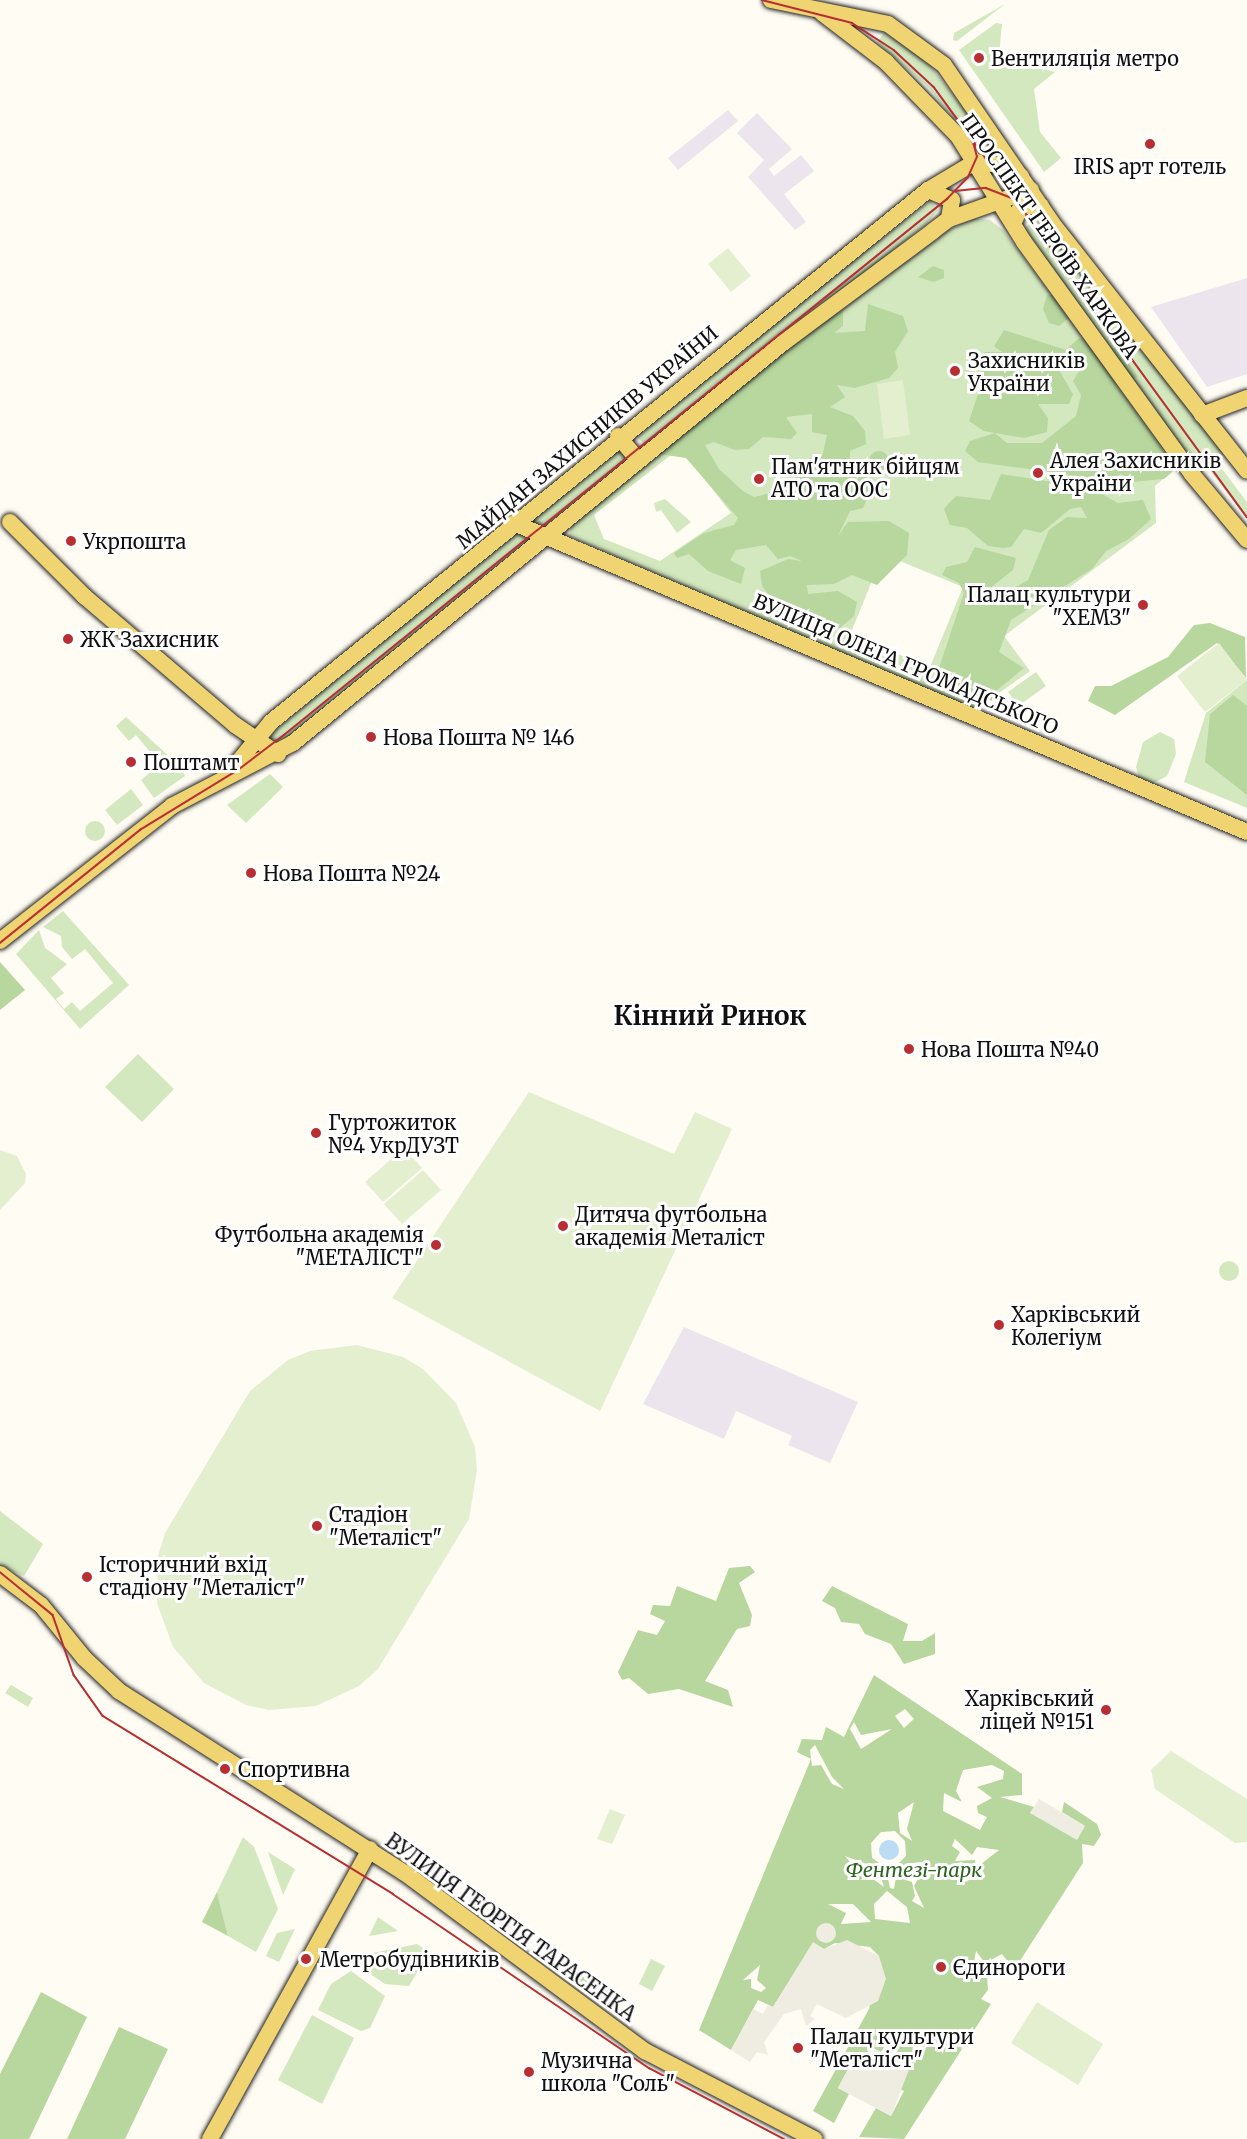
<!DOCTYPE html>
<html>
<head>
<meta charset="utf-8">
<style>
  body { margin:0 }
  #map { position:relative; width:1247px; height:2139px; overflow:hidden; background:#fefcf3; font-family:Merriweather,serif }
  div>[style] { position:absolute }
  .industrial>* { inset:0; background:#ede5ed }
  .green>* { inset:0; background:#d3e8be }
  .round { border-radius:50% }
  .forest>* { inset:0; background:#b7d79e }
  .pitch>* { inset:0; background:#e4efcf }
  .plaza>* { inset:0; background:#efece1 }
  .water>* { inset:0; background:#baddf3 }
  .roads { filter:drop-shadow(0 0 2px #212121) drop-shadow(0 0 2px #212121) }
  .major>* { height:16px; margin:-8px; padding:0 8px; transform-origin:8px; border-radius:8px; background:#f0d471 }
  .tram>* { height:1.5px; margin:-0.75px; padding:0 0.75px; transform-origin:0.75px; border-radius:0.75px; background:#b82f33 }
  .dots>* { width:16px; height:16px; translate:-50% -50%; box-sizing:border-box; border:3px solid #fff; border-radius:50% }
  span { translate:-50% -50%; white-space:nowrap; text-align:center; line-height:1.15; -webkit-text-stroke:6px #fff; paint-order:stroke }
  .poi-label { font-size:20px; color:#101010 }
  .left { translate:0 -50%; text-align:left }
  .right { translate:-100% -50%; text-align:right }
  .street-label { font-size:20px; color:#101010 }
  .park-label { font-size:20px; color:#2f6423; font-style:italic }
  .district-label { font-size:26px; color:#101010; font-weight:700 }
</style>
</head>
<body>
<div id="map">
  <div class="industrial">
    <i style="clip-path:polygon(728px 110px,738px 121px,678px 170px,668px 158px)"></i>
    <i style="clip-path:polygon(757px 113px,792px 149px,769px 169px,774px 176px,801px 155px,814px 171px,784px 194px,806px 222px,795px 230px,748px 177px,764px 160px,737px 133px)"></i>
    <i style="clip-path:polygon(1247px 278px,1247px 374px,1207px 387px,1151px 307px)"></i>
    <i style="clip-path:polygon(684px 1327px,858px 1402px,830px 1463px,788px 1445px,792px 1436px,736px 1411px,724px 1439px,643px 1404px)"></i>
  </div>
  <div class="green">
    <i style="clip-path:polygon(1005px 4px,957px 41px,953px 40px,954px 33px)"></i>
    <i style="clip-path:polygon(996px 23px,1002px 24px,998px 65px,1041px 53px,1040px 68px,1055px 72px,1034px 89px,1040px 132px,1061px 158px,1044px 172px,959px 50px)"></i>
    <i style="clip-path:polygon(884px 33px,924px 57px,969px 116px,955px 121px,929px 88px,877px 42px)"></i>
    <i style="clip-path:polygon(930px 201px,938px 210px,925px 225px,646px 447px,633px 432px)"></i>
    <i style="clip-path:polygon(1038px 216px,1224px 454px,1216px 461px,1247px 502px,1247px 519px,1208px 468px,1202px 473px,1100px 338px,1025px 228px)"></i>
    <i style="clip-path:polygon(evenodd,973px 218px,990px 220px,1004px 231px,1172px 458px,1172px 471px,1155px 486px,1156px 523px,1004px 636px,1030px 671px,975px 710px,569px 536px,572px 522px,793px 340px,937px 236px,973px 218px,680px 448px,731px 513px,660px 561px,604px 539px,594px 515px,680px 448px,973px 218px,883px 554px,963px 587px,930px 667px,850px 635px,883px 554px)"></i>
    <i style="clip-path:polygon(618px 446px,629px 460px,545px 529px,527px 519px)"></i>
    <i style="clip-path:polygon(665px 499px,691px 522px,677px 533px,661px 510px,656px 512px,654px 503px)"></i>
    <i style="clip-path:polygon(527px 532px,531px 540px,276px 747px,267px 737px,514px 534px)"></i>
    <i style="clip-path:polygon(1036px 672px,1046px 686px,1018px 706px,1008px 692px)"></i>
    <i style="clip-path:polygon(1247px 680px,1247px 808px,1184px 782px,1206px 713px)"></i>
    <i style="clip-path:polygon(126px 717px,183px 769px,185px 776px,154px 798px,141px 780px,160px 764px,136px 735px,129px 741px,116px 726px)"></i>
    <i style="clip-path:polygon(1160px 732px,1174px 739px,1176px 754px,1167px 776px,1152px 784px,1139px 777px,1136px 767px,1143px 742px)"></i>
    <i style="clip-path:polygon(270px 774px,283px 787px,246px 823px,227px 805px)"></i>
    <i style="clip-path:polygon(131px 789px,143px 805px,117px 825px,105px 810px)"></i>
    <i class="round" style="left:85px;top:821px;width:20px;height:20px"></i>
    <i style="clip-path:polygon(63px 911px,129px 985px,80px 1029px,16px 954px,39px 930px,45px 948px,67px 964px,51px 978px,64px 993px,56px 999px,64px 1009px,72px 1002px,80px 1011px,113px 983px,85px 949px,72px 959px,62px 947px,61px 936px,43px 927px)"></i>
    <i style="clip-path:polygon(138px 1054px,174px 1089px,142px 1122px,105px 1087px)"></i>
    <i class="round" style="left:1219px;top:1261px;width:20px;height:20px"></i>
    <i style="clip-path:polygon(0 1511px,43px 1544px,24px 1576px,0 1565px)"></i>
    <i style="clip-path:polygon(11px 1685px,33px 1698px,28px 1707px,5px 1693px)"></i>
    <i style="clip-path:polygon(243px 1837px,254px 1847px,278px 1909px,256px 1952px,228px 1936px,217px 1892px)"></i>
    <i style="clip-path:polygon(268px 1852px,295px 1869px,283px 1895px)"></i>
    <i style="clip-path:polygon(378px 1917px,398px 1931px,369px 1936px)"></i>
    <i style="clip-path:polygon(295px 1929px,279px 1962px,266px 1956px,277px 1933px)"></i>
    <i style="clip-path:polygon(417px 1944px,429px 1952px,409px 1986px,385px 1984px,357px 1965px,373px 1953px)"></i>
    <i style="clip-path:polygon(651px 1959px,665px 1966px,652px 1991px,639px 1984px)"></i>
    <i style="clip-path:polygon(351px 1971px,385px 1996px,370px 2028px,361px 2031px,318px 2010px,331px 1984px)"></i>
    <i style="clip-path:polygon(312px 2015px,354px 2038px,322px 2104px,278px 2080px)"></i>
  </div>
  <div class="forest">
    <i style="clip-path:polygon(933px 266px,944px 270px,944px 278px,933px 282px,918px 277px)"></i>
    <i style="clip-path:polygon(1047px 295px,1056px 296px,1070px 317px,1059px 326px,1049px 323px,1043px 309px)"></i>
    <i style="clip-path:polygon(evenodd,868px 304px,903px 316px,908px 331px,895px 352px,898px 368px,889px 378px,855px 388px,837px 385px,845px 397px,830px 407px,853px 416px,865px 431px,866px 444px,850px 451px,850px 467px,842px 474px,866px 477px,873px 485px,863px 508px,850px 511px,838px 536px,848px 522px,889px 521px,909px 533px,907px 555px,877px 585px,852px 575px,834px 584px,807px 585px,808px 594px,838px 591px,857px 602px,854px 616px,840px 628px,771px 598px,762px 586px,760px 571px,788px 559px,802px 561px,790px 556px,778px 559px,766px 545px,736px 550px,730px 560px,745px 568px,741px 584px,708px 571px,689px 554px,677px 558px,674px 553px,704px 533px,734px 525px,738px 518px,686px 458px,659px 454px,828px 314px,843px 311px,843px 326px,834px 333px,865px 331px,868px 304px,812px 414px,812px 432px,827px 435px,823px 453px,818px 464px,771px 493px,754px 497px,743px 491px,719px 469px,705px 445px,714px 442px,735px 450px,749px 449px,763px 437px,791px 439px,797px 433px,786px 417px,812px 414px)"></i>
    <i style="clip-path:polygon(1004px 330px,1066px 350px,1079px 338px,1120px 350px,1138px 377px,1116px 385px,1176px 469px,1164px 479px,1132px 482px,1121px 474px,1106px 480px,978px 462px,965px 451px,970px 441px,995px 433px,1007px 443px,1042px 443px,1076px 416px,1081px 395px,1073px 381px,1081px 368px,1063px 364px,1059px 370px,1073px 394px,1069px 404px,1038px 404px,1048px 418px,1047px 432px,1024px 438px,984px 431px,969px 421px,984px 376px,975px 360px,985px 352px,1002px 352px,994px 346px)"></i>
    <i class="round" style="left:869px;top:451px;width:20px;height:20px"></i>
    <i style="clip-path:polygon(1001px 474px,1091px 488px,1118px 503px,1143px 500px,1151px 519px,1129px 539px,1106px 551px,1092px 569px,1011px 620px,999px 652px,1024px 668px,996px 691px,992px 701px,953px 685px,956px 672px,938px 671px,964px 593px,959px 583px,942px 575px,946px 567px,967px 562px,975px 547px,1016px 558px,1013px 570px,989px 589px,1003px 594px,1028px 580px,1049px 530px,1067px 517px,1087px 518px,1081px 507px,1070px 509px,1041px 533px,1024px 529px,1011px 547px,1003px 548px,988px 546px,967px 528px,950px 525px,944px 509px,950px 502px,956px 496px,990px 500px)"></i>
    <i style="clip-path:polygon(1210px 623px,1245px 637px,1246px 678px,1217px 643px,1115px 715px,1088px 701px,1095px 686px,1111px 686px,1168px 657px,1194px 625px)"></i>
    <i style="clip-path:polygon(1233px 695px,1247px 706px,1247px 795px,1205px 762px,1210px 714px)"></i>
    <i style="clip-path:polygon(0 962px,25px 990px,0 1010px)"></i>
    <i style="clip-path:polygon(750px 1566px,755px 1572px,739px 1583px,752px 1615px,750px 1626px,737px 1629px,705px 1681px,728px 1690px,733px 1707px,679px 1689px,648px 1694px,629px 1678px,622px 1680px,618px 1672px,638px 1630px,657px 1635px,665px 1621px,650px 1614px,653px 1605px,670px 1606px,677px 1586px,716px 1601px,729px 1568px)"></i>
    <i style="clip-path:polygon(832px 1586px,908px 1624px,903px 1641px,922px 1641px,935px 1633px,935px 1654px,904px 1664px,891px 1644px,865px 1634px,859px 1624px,841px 1622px,835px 1608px,822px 1601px)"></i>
    <i style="clip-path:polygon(evenodd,874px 1675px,1022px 1774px,1022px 1795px,1000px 1797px,1034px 1807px,1030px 1813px,1085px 1826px,1062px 1812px,1064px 1802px,1097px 1824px,1101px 1835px,1094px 1846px,1082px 1844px,1083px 1863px,1014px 1970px,1002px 1954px,985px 1963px,976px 1951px,973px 1968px,987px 1976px,988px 1990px,981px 1999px,991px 2004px,904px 2139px,859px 2137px,876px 2108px,891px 2116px,904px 2091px,898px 2088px,909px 2067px,898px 2061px,901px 2054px,885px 2046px,881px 2052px,871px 2047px,859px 2068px,851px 2064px,838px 2088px,849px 2094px,834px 2123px,813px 2111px,869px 2009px,879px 1956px,870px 1947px,835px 1943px,824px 1949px,813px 1943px,773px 2007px,758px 2000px,731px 2050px,699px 2030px,811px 1759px,797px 1752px,802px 1739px,822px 1740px,826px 1727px,844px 1737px,874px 1675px,905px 1709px,914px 1719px,904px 1728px,895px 1716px,905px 1709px,874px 1675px,854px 1722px,861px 1735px,892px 1729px,861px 1749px,850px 1729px,854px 1722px,874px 1675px,815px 1745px,832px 1777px,844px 1789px,832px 1784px,821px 1765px,812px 1766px,810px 1750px,815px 1745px,874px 1675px,992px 1765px,1004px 1771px,1003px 1779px,977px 1787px,992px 1798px,977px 1806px,978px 1813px,987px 1817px,980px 1830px,943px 1811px,944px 1793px,962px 1802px,956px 1791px,963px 1770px,992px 1765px,874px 1675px,914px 1802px,907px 1829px,912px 1841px,900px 1833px,898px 1813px,914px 1802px,874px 1675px,895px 1831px,905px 1841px,906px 1856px,895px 1867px,885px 1867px,872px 1858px,871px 1843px,881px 1832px,895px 1831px,874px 1675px,955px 1839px,972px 1855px,977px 1847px,999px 1850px,976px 1868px,975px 1860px,955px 1861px,960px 1852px,952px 1846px,955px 1839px,874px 1675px,845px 1856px,878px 1868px,884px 1887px,873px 1879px,861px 1880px,868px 1870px,857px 1870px,845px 1856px,874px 1675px,930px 1861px,926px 1877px,919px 1877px,914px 1886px,924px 1908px,912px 1901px,909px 1906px,915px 1896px,912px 1882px,896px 1877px,894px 1889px,890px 1888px,886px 1869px,909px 1879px,916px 1874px,914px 1867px,904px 1864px,930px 1861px,874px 1675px,967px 1863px,976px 1876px,962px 1884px,955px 1873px,967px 1863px,874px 1675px,887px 1891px,907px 1907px,910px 1923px,875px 1919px,874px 1904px,887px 1891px,874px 1675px,828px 1904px,853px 1904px,871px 1922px,841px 1924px,846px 1913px,828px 1904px,874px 1675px,760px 1965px,757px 1980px,766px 1988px,761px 1992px,751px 1988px,751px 1979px,743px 1980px,760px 1965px)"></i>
    <i style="clip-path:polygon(217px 1892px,228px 1936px,202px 1922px)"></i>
    <i style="clip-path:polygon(562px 1968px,573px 1968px,596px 1988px,589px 1995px)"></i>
    <i style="clip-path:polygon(41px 1992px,87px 2017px,29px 2139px,0 2139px,0 2074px)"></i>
    <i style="clip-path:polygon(119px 2027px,168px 2049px,125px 2139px,67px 2139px)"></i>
  </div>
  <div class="pitch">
    <i style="clip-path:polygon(728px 248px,751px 276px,731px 292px,708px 264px)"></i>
    <i style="clip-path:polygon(903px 380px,910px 435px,884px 439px,877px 384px)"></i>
    <i style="clip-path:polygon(1219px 643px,1247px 680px,1205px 712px,1177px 676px)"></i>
    <i style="clip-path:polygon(529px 1092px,674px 1154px,695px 1112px,732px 1129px,600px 1411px,392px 1298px)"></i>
    <i style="clip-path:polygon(404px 1148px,422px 1168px,383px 1202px,365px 1182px)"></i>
    <i style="clip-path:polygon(0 1150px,17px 1156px,26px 1174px,25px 1183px,0 1210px)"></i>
    <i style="clip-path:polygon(423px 1170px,441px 1190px,402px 1224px,384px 1204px)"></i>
    <i style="clip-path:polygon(357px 1345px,403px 1357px,423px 1369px,456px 1403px,475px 1447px,477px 1470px,469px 1519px,378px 1669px,359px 1686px,316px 1706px,269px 1710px,246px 1705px,204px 1683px,173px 1647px,157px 1603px,158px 1556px,165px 1533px,250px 1391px,288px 1360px,310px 1351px)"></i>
    <i style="clip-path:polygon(1171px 1751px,1247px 1799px,1247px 1842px,1235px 1843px,1155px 1789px,1151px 1770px)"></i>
    <i style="clip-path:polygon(610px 1809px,625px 1815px,612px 1844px,597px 1839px)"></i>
    <i style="clip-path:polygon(1037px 2002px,1103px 2044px,1078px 2085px,1011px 2043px)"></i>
  </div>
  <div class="plaza">
    <i style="clip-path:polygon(1039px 1799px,1085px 1826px,1077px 1840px,1030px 1813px)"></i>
    <i class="round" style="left:816px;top:1923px;width:20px;height:20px"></i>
    <i style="clip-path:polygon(847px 1940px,879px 1956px,886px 1979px,878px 2001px,846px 2018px,817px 2004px,810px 2016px,815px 2019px,806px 2026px,801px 2009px,784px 2014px,764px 2042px,768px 2055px,757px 2052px,750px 2062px,731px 2050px,753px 2009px,763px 2014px,768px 2005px,773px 2007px,813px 1942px,824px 1949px)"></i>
    <i style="clip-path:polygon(871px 2047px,910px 2067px,891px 2116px,838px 2088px,851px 2063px,859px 2067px)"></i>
  </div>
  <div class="water">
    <i class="round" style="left:879px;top:1840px;width:20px;height:20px"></i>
  </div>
  <div class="roads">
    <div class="major">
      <i style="left:771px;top:0;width:119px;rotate:11.6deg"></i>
      <i style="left:888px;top:24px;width:69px;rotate:36.2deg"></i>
      <i style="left:944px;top:65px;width:191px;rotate:55.6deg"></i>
      <i style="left:1052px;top:223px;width:315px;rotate:51.8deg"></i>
      <i style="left:822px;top:13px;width:81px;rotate:37.4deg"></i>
      <i style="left:886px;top:62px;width:103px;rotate:45.8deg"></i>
      <i style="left:958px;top:136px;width:125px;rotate:58.1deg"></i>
      <i style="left:1024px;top:242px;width:285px;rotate:54.1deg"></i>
      <i style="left:1191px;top:473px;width:87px;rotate:50.1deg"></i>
      <i style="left:928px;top:190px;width:26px;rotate:23deg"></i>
      <i style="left:952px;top:200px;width:19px;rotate:99deg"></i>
      <i style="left:1013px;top:224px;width:20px;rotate:-66deg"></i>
      <i style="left:1021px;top:206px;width:20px"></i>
      <i style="left:1202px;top:415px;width:48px;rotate:-20.7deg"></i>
      <i style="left:618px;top:436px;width:31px;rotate:50deg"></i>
      <i style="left:10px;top:522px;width:105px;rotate:45deg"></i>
      <i style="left:84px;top:596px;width:199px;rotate:40.5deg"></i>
      <i style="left:235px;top:725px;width:52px;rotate:34deg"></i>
      <i style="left:514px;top:523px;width:795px;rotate:22.86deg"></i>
      <i style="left:229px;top:773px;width:66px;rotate:-50.5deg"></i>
      <i style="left:271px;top:722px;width:845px;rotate:-39deg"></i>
      <i style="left:928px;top:190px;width:55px;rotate:-30.8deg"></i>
      <i style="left:975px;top:162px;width:26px;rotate:7deg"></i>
      <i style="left:1001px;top:165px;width:23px;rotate:29deg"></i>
      <i style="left:0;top:941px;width:219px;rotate:-38.1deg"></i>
      <i style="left:172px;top:806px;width:136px;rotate:-27.5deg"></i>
      <i style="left:293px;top:743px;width:633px;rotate:-39.23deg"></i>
      <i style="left:783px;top:343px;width:187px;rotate:-36.7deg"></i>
      <i style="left:933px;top:231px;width:20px;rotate:-37deg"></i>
      <i style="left:949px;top:219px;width:87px;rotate:-19.5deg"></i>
      <i style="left:0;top:1574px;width:51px;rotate:37.1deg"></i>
      <i style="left:41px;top:1605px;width:68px;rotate:50.9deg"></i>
      <i style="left:84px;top:1658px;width:48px;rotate:43.3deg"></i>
      <i style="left:119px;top:1691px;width:339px;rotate:32.5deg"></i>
      <i style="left:405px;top:1873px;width:299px;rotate:36.6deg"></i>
      <i style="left:645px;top:2051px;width:191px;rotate:27.5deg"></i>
      <i style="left:210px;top:2139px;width:331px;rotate:-61.1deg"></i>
    </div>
  </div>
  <div class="tram">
    <i style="left:762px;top:0;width:93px;rotate:14.3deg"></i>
    <i style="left:852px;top:23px;width:50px;rotate:32.7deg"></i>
    <i style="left:894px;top:50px;width:54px;rotate:42.8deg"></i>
    <i style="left:934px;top:87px;width:532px;rotate:53.95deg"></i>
    <i style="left:955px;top:191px;width:31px;rotate:-6deg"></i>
    <i style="left:986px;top:188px;width:28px;rotate:21deg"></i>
    <i style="left:0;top:943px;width:180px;rotate:-38.9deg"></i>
    <i style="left:140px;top:830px;width:115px;rotate:-31.5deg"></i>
    <i style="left:238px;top:770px;width:58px;rotate:-37.3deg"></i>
    <i style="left:284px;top:735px;width:853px;rotate:-38.95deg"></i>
    <i style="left:947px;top:199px;width:30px;rotate:-46deg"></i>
    <i style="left:968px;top:177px;width:22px;rotate:-66deg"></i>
    <i style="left:977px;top:157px;width:39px;rotate:-105deg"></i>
    <i style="left:0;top:1572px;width:68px;rotate:39.1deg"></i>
    <i style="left:53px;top:1615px;width:64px;rotate:70.7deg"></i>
    <i style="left:74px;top:1675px;width:50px;rotate:54.7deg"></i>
    <i style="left:103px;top:1716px;width:340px;rotate:31.5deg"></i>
    <i style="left:393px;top:1894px;width:310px;rotate:34.2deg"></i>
    <i style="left:649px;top:2068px;width:153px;rotate:27.7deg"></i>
  </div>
  <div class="dots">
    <i style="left:979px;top:58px;background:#b82f33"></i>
    <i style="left:1150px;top:144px;background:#b82f33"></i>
    <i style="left:955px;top:371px;background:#b82f33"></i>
    <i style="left:1038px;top:473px;background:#b82f33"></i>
    <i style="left:759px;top:479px;background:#b82f33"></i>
    <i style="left:71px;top:541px;background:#b82f33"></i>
    <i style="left:1143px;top:605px;background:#b82f33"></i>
    <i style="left:68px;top:639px;background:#b82f33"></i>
    <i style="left:371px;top:737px;background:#b82f33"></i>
    <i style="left:131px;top:762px;background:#b82f33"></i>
    <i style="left:251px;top:873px;background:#b82f33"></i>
    <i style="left:909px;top:1049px;background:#b82f33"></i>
    <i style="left:316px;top:1133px;background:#b82f33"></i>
    <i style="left:563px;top:1226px;background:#b82f33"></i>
    <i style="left:436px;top:1245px;background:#b82f33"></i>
    <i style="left:999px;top:1325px;background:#b82f33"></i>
    <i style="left:317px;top:1526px;background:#b82f33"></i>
    <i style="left:87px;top:1577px;background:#b82f33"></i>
    <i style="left:1106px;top:1710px;background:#b82f33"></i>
    <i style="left:225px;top:1769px;background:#b82f33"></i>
    <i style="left:306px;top:1959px;background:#b82f33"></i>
    <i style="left:941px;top:1967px;background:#b82f33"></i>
    <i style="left:798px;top:2048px;background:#b82f33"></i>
    <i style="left:529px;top:2072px;background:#b82f33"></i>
  </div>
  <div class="poi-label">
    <span class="left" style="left:991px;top:58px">Вентиляція метро</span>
    <span style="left:1150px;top:166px">IRIS арт готель</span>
    <span class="left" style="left:968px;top:372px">Захисників<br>України</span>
    <span class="left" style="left:1050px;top:472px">Алея Захисників<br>України</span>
    <span class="left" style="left:771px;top:478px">Пам'ятник бійцям<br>АТО та ООС</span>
    <span class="left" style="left:83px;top:541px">Укрпошта</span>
    <span class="right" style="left:1131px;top:606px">Палац культури<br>"ХЕМЗ"</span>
    <span class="left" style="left:80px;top:639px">ЖК Захисник</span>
    <span class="left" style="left:383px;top:737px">Нова Пошта № 146</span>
    <span class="left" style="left:143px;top:762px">Поштамт</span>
    <span class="left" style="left:263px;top:873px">Нова Пошта №24</span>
    <span class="left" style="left:921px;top:1049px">Нова Пошта №40</span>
    <span class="left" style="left:328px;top:1134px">Гуртожиток<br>№4 УкрДУЗТ</span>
    <span class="left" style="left:575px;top:1226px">Дитяча футбольна<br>академія Металіст</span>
    <span class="right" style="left:424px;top:1246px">Футбольна академія<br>"МЕТАЛІСТ"</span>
    <span class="left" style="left:1011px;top:1326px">Харківський<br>Колегіум</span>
    <span class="left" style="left:329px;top:1526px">Стадіон<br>"Металіст"</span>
    <span class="left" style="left:99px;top:1576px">Історичний вхід<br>стадіону "Металіст"</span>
    <span class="right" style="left:1094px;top:1710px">Харківський<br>ліцей №151</span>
    <span class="left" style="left:238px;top:1769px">Спортивна</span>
    <span class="left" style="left:320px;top:1959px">Метробудівників</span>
    <span class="left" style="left:953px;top:1967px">Єдинороги</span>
    <span class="left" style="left:810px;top:2048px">Палац культури<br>"Металіст"</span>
    <span class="left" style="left:541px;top:2072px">Музична<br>школа "Соль"</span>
  </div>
  <div class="street-label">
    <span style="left:1050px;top:236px;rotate:55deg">ПРОСПЕКТ ГЕРОЇВ ХАРКОВА</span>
    <span style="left:587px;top:437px;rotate:-40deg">МАЙДАН ЗАХИСНИКІВ УКРАЇНИ</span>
    <span style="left:906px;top:664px;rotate:23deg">ВУЛИЦЯ ОЛЕГА ГРОМАДСЬКОГО</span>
    <span style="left:511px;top:1927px;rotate:36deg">ВУЛИЦЯ ГЕОРГІЯ ТАРАСЕНКА</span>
  </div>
  <div class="park-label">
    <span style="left:914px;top:1869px">Фентезі-парк</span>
  </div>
  <div class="district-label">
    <span style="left:710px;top:1016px">Кінний Ринок</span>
  </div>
</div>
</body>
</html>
